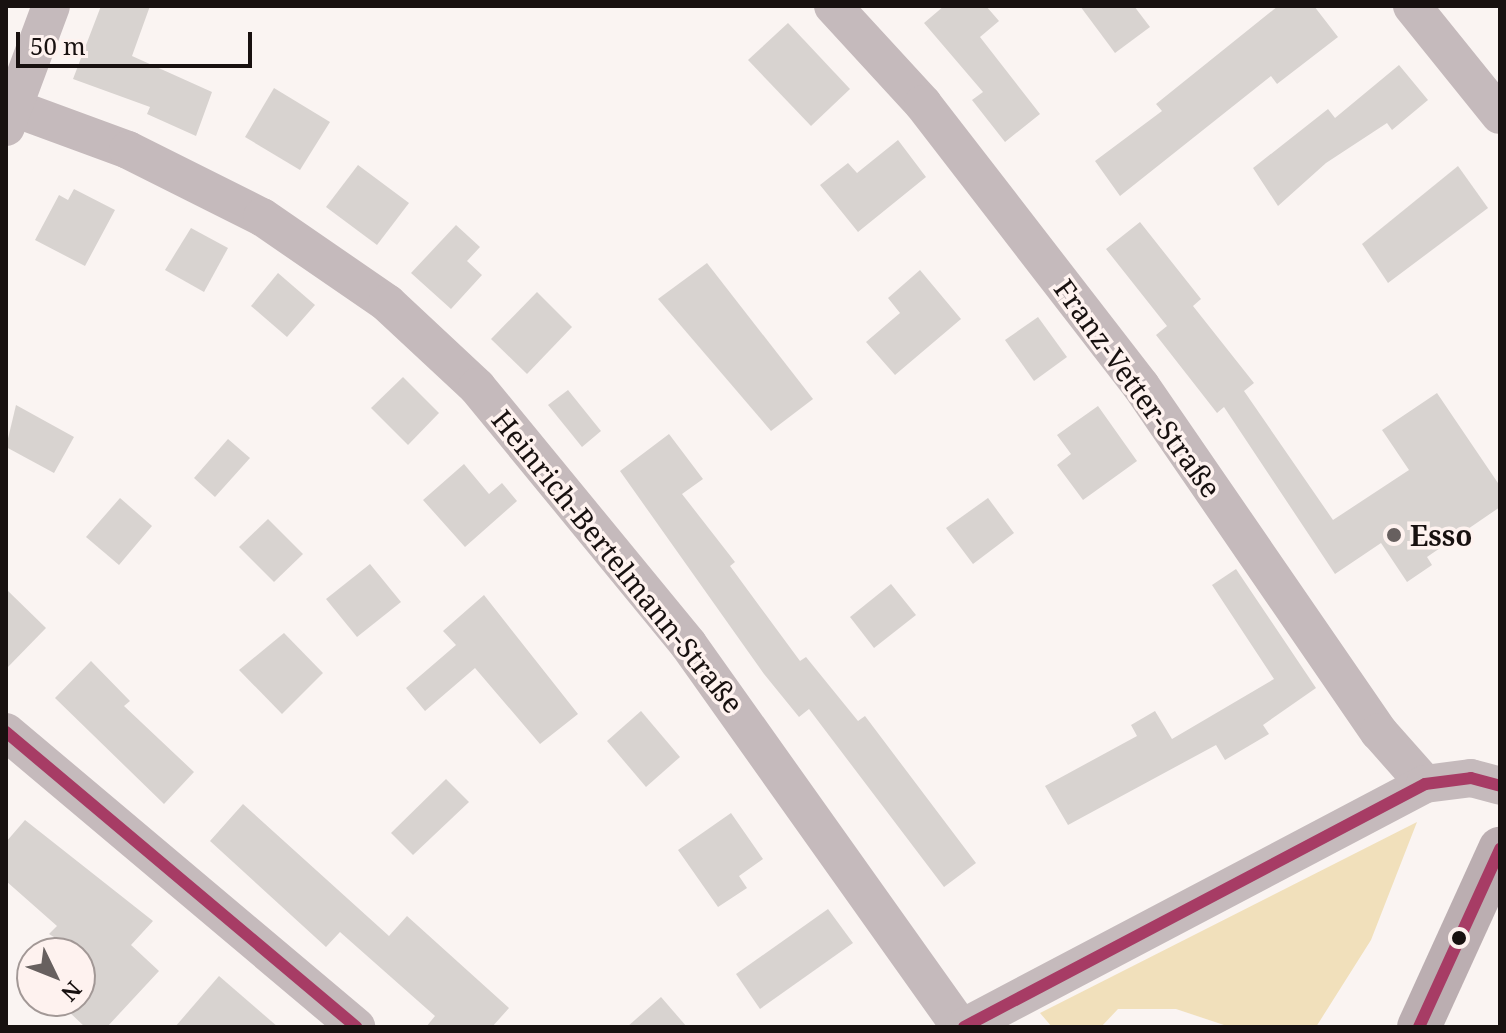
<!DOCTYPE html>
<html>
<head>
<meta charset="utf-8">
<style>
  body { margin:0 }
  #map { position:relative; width:1506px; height:1033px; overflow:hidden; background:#faf4f2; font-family:"Noto Serif",serif }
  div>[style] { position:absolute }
  .green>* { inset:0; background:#f1e0bb }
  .building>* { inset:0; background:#d8d3d0 }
  .minor>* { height:38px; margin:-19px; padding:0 19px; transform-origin:19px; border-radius:19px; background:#c5babc }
  .secondary>* { height:44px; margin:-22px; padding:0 22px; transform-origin:22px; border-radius:22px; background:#bbaeb1 }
  .bus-1>* { height:12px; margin:-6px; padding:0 6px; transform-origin:6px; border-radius:6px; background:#a73c65 }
  .dots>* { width:22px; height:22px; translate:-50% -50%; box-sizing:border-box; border:4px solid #fef2ef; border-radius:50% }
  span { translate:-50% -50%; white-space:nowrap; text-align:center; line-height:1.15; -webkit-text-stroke:7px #fef2ef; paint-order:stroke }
  .street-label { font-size:28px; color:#181110 }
  .poi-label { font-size:28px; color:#181110; font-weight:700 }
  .left { translate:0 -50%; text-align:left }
  .frame { position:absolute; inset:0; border:8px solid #181110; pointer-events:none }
  .north { position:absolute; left:16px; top:937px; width:80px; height:80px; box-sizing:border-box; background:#fef2ef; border:2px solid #a29896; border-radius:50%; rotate:133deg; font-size:22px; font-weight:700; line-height:32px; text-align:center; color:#181110 }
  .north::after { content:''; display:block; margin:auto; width:28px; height:36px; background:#67605f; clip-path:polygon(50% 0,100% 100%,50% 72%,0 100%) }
  .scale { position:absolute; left:16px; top:32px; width:236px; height:36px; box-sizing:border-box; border:4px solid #181110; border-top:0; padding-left:10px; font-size:24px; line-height:28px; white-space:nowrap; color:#181110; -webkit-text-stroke:6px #fef2ef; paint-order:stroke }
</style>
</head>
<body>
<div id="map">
  <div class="green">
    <i style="clip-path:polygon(1417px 822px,1371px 940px,1316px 1027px,1230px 1027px,1176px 1009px,1118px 1009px,1101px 1027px,1052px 1027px,1040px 1013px)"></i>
  </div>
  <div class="building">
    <i style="clip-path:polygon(101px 6px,150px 6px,132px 56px,212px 92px,196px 136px,147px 114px,150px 107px,73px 79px)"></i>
    <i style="clip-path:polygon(944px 6px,986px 6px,999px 21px,980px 37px,1040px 114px,1005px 142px,972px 100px,983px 92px,924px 23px)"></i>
    <i style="clip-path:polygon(1080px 6px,1134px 6px,1150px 27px,1115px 53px)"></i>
    <i style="clip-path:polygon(1278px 6px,1314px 6px,1338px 37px,1277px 84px,1271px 76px,1120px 196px,1095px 161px,1162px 111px,1156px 104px)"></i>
    <i style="clip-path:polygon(788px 23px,850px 89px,811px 126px,748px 60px)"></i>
    <i style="clip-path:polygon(1399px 65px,1428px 100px,1392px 130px,1387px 123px,1326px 163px,1278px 206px,1253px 168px,1328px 109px,1335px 118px)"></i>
    <i style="clip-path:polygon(274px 88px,330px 122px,300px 170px,245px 137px)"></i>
    <i style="clip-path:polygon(898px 140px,926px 177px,858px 232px,820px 185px,848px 163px,857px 173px)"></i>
    <i style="clip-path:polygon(358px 165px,409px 203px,377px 245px,326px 207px)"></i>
    <i style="clip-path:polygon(1458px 166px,1488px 208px,1388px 283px,1362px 244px)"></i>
    <i style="clip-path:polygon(74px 189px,115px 210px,85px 266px,35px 240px,59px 195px,68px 200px)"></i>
    <i style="clip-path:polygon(1140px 222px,1201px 299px,1193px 306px,1254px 383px,1244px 391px,1333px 520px,1409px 470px,1382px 430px,1437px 393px,1500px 486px,1500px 507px,1427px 557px,1432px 565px,1407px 582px,1381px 543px,1335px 574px,1224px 407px,1217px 413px,1156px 335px,1167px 326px,1106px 249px)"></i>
    <i style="clip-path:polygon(456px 225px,480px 247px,467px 261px,482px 275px,451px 309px,411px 273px)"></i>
    <i style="clip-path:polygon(191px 228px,228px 248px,204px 292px,165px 270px)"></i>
    <i style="clip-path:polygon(707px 263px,813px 399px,771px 431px,658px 299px)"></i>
    <i style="clip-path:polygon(920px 270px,961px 319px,895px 375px,866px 342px,900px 313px,888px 298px)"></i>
    <i style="clip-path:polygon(278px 273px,315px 305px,287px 337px,251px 306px)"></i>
    <i style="clip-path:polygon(537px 292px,572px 327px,527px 374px,491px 339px)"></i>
    <i style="clip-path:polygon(1038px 317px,1067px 357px,1034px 381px,1005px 340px)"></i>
    <i style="clip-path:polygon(403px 377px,439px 413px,408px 445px,371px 408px)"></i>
    <i style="clip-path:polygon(568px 390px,601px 431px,582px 447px,548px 405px)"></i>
    <i style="clip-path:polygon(16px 405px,74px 437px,54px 473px,6px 447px)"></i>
    <i style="clip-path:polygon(1098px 406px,1137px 461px,1083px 500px,1057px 465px,1071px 454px,1057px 435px)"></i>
    <i style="clip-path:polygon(669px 434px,703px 479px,682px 494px,735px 562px,730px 566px,800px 661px,806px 657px,858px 721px,865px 716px,976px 863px,944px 887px,809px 709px,799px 717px,764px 674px,620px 471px)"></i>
    <i style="clip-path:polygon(228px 439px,250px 458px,215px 497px,194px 478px)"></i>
    <i style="clip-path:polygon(464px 464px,489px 494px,502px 483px,517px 501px,465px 547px,423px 500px)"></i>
    <i style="clip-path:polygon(120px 498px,152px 526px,119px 565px,86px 537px)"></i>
    <i style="clip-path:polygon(988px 498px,1014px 533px,973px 564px,946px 528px)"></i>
    <i style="clip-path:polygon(268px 519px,303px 554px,274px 582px,239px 547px)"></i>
    <i style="clip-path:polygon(370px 564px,401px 602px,357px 637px,326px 599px)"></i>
    <i style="clip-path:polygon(1236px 569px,1316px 688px,1263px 725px,1269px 734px,1225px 760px,1216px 745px,1068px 825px,1045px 786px,1137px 736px,1131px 725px,1155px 711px,1172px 739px,1274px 679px,1212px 585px)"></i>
    <i style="clip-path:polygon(891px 584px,916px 615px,874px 648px,850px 617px)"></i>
    <i style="clip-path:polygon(6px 589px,46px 628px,6px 669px)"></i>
    <i style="clip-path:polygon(484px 595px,578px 714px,540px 744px,475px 668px,425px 711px,406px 688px,456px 645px,443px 631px)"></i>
    <i style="clip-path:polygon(284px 633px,323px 673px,282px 714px,239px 670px)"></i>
    <i style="clip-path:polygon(91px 661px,130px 701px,124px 706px,194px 772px,164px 804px,55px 698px)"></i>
    <i style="clip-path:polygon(641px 711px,680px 757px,646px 787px,607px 741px)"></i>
    <i style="clip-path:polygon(446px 779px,469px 802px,413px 855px,391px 833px)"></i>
    <i style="clip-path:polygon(243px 804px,389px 936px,407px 916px,509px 1008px,492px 1027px,426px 1027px,435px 1016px,340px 932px,326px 947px,210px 841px)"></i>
    <i style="clip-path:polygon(731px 813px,763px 859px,739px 876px,747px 888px,718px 907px,678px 850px)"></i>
    <i style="clip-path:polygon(25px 820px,153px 921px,131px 945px,159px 971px,107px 1027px,85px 1027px,65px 1008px,80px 1001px,95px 976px,80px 953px,49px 934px,57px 926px,6px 881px,6px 842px)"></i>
    <i style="clip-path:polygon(828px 909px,853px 943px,760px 1009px,736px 974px)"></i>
    <i style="clip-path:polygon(219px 976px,278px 1027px,175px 1027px)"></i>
    <i style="clip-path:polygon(661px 997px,687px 1027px,627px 1027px)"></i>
  </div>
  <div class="minor">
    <i style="left:833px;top:6px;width:133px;rotate:47.4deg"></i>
    <i style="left:923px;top:104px;width:356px;rotate:52.3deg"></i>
    <i style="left:1141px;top:386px;width:420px;rotate:55.5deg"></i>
    <i style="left:1379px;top:732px;width:69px;rotate:48.5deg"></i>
    <i style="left:1412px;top:6px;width:140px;rotate:51.1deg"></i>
    <i style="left:14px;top:108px;width:121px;rotate:20.2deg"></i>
    <i style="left:128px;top:150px;width:150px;rotate:26.6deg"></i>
    <i style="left:262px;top:217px;width:152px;rotate:34.5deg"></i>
    <i style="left:387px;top:303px;width:123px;rotate:43deg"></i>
    <i style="left:477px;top:387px;width:333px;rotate:50.6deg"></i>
    <i style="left:688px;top:644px;width:470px;rotate:54.6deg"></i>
    <i style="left:6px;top:127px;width:129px;rotate:-69.6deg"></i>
    <i style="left:6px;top:732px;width:458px;rotate:40.1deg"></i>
    <i style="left:964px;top:1027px;width:521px;rotate:-27.79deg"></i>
    <i style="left:1425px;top:784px;width:46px;rotate:-7.4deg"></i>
    <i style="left:1471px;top:778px;width:30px;rotate:15deg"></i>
  </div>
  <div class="secondary">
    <i style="left:1419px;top:1027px;width:196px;rotate:-65.5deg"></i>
  </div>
  <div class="bus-1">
    <i style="left:6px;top:732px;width:458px;rotate:40.1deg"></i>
    <i style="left:964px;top:1027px;width:521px;rotate:-27.79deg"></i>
    <i style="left:1425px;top:784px;width:46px;rotate:-7.4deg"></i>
    <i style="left:1471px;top:778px;width:30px;rotate:15deg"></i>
    <i style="left:1419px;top:1027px;width:196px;rotate:-65.5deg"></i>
  </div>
  <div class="dots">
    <i style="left:1394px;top:535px;background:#67605f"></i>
    <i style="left:1459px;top:938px;background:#181110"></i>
  </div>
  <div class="street-label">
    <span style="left:1138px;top:388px;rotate:54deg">Franz-Vetter-Straße</span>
    <span style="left:618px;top:561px;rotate:51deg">Heinrich-Bertelmann-Straße</span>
  </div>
  <div class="poi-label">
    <span class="left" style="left:1410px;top:535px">Esso</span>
  </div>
  <div class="frame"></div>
  <div class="north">N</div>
  <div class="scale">50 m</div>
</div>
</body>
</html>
